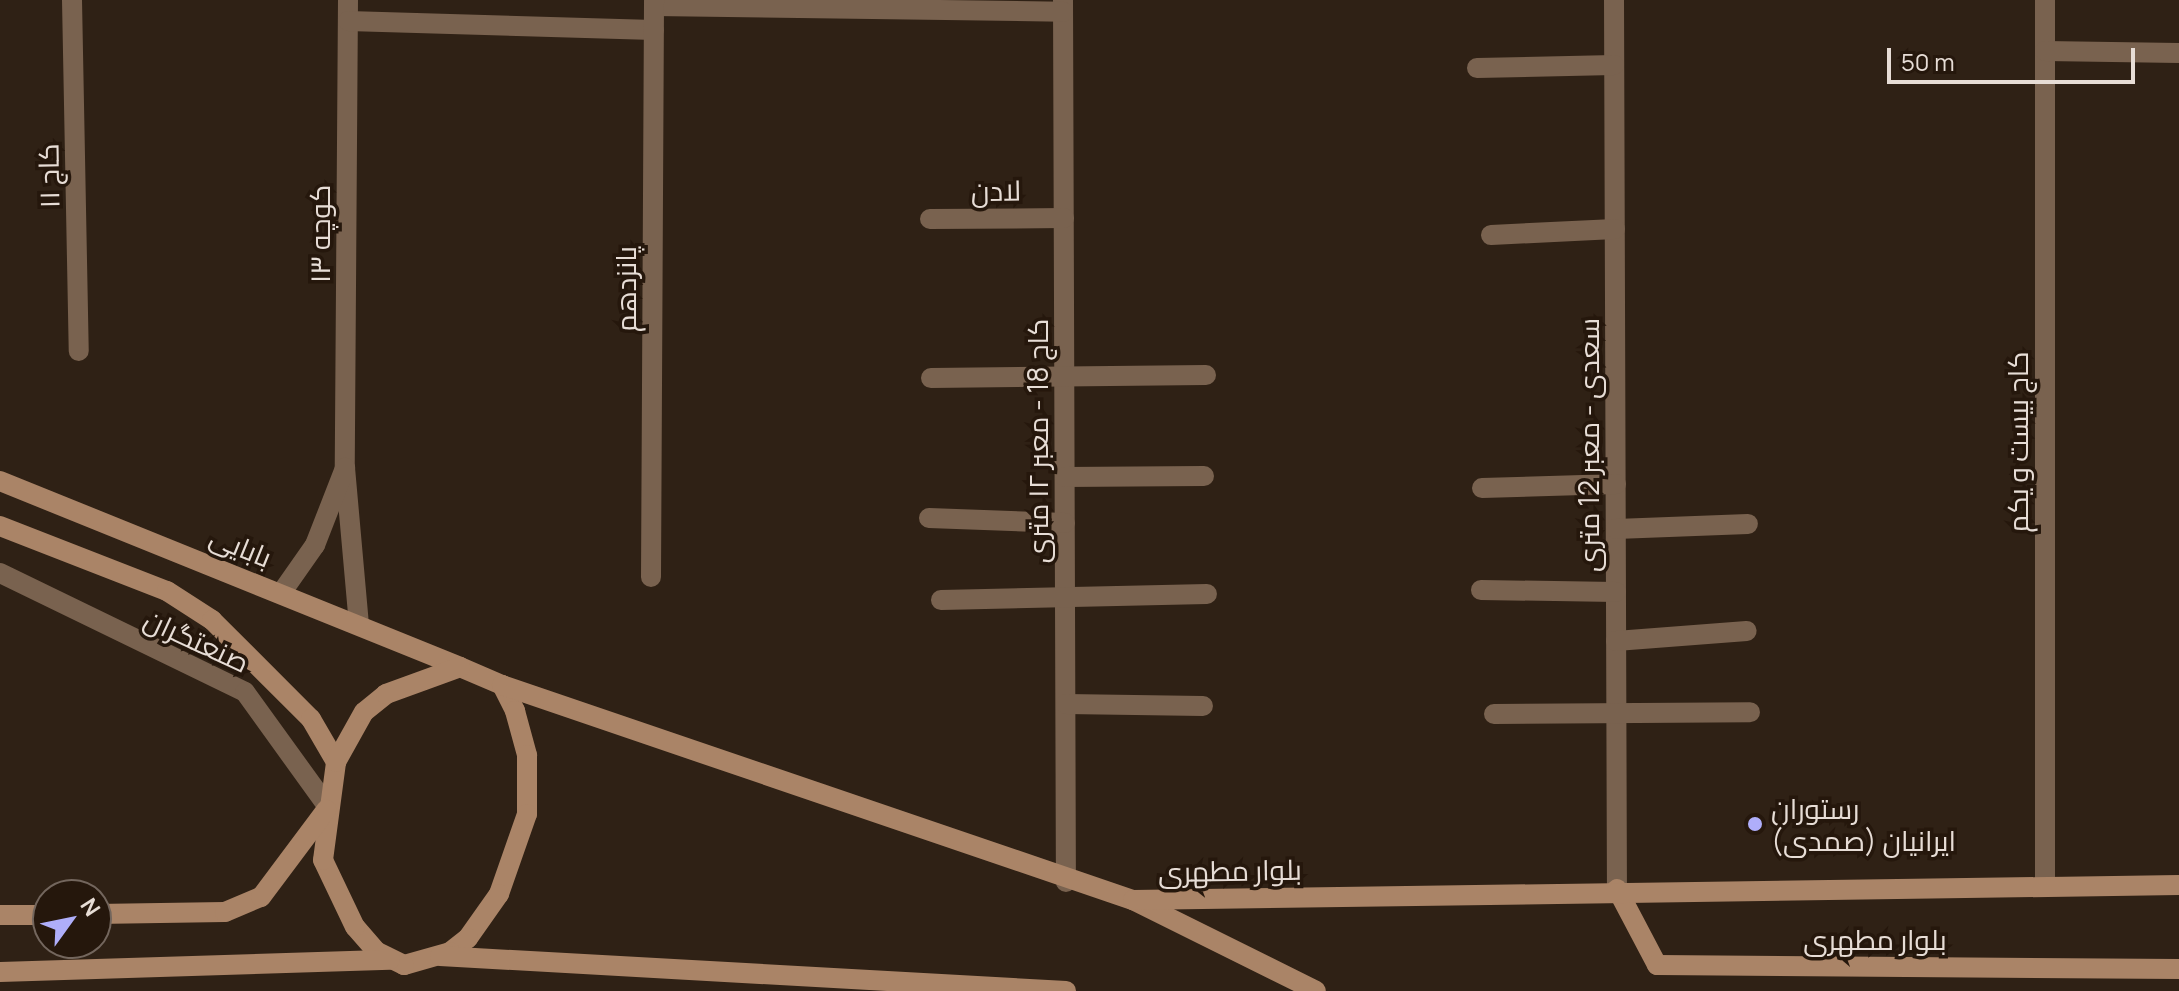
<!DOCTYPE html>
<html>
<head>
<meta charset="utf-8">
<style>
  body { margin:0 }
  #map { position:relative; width:2179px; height:991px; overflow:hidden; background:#2f2115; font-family:Manrope,Cairo,sans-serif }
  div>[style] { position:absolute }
  .minor>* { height:20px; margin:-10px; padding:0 10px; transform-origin:10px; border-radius:10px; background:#79624f }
  .secondary>* { height:20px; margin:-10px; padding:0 10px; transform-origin:10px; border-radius:10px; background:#aa8467 }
  .dots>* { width:22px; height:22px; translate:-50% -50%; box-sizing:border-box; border:4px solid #25170c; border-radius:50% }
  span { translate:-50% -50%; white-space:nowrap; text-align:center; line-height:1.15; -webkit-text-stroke:7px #25170c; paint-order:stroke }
  .street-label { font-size:28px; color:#e7ddd6 }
  .poi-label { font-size:28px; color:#e7ddd6 }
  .left { translate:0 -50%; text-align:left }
  .north { position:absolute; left:32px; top:879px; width:80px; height:80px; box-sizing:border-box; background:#25170c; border:2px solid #73665d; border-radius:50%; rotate:57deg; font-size:22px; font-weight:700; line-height:32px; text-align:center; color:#e7ddd6 }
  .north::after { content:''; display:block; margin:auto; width:28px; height:36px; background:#afaefa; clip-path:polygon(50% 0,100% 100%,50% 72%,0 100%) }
  .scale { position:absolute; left:1887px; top:48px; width:248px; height:36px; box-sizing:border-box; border:4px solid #e7ddd6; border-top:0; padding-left:10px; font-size:24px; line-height:28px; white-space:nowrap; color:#e7ddd6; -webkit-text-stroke:6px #25170c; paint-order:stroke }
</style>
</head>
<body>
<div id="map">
  <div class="minor">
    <i style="left:72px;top:0;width:351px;rotate:88.9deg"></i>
    <i style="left:348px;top:0;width:468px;rotate:90.4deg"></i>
    <i style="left:345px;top:468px;width:157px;rotate:84.9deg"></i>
    <i style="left:1063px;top:0;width:882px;rotate:89.81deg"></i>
    <i style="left:1614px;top:0;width:889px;rotate:89.81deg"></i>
    <i style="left:2045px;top:0;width:884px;rotate:90deg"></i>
    <i style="left:654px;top:6px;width:409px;rotate:0.8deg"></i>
    <i style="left:348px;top:21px;width:306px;rotate:1.7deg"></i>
    <i style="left:2045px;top:51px;width:134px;rotate:0.9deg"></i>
    <i style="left:1477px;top:68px;width:137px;rotate:-1.3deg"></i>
    <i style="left:930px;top:219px;width:134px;rotate:-0.4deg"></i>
    <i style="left:1491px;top:235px;width:124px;rotate:-2.8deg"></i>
    <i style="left:931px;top:378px;width:275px;rotate:-0.6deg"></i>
    <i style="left:1065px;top:477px;width:139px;rotate:-0.4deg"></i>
    <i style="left:1482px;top:488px;width:134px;rotate:-1.7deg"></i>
    <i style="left:929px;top:518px;width:136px;rotate:2.1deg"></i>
    <i style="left:1616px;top:529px;width:132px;rotate:-2.2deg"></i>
    <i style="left:0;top:573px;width:272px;rotate:25.9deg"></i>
    <i style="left:245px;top:692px;width:142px;rotate:54.2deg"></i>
    <i style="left:651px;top:577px;width:577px;rotate:-89.7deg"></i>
    <i style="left:1481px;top:590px;width:135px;rotate:0.8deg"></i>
    <i style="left:282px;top:592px;width:57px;rotate:-54.9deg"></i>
    <i style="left:315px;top:545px;width:83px;rotate:-68.7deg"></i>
    <i style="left:941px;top:600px;width:266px;rotate:-1.3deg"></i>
    <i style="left:1616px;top:641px;width:131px;rotate:-4.4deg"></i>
    <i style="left:1066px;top:704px;width:137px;rotate:0.8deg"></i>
    <i style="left:1494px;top:714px;width:256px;rotate:-0.4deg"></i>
  </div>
  <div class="secondary">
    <i style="left:0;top:481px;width:496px;rotate:22deg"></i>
    <i style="left:0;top:526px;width:179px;rotate:21.3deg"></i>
    <i style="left:167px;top:591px;width:54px;rotate:32.8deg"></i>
    <i style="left:212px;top:620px;width:140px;rotate:45deg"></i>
    <i style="left:311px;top:719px;width:50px;rotate:59.8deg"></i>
    <i style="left:460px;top:667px;width:46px;rotate:23.2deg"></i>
    <i style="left:502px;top:685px;width:29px;rotate:63deg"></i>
    <i style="left:515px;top:711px;width:46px;rotate:74.7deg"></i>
    <i style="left:527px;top:755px;width:59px;rotate:90deg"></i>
    <i style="left:527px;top:814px;width:85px;rotate:109.3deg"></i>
    <i style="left:499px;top:894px;width:54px;rotate:125.2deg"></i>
    <i style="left:468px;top:938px;width:23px;rotate:142deg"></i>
    <i style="left:450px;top:952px;width:48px;rotate:164.2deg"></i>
    <i style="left:404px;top:965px;width:30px;rotate:-154deg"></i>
    <i style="left:377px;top:952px;width:33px;rotate:-131deg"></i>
    <i style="left:355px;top:927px;width:74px;rotate:-115.5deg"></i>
    <i style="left:323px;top:860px;width:99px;rotate:-82.4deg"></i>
    <i style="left:336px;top:762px;width:57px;rotate:-60.8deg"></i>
    <i style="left:364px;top:712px;width:28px;rotate:-39deg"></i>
    <i style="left:386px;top:694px;width:79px;rotate:-20deg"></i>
    <i style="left:502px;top:685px;width:667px;rotate:18.82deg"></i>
    <i style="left:1133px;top:900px;width:204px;rotate:26.4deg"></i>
    <i style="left:1617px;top:889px;width:86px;rotate:62.2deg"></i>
    <i style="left:1657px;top:965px;width:522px;rotate:0.44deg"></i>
    <i style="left:1133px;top:900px;width:1046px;rotate:-0.82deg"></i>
    <i style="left:96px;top:914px;width:129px;rotate:-0.9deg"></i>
    <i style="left:225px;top:912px;width:39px;rotate:-23deg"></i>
    <i style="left:261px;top:897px;width:109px;rotate:-53.2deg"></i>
    <i style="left:0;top:915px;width:48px"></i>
    <i style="left:440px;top:956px;width:627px;rotate:3.2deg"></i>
    <i style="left:0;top:972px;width:390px;rotate:-1.8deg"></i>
  </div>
  <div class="dots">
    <i style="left:1755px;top:824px;background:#afaefa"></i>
  </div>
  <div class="street-label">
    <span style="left:48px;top:176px;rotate:-91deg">کاج ۱۱</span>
    <span style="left:996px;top:190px;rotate:-1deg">لادن</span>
    <span style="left:319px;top:234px;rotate:-90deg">کوچه ۱۳</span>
    <span style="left:625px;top:289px;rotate:-90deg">پانزدهم</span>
    <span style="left:1037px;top:441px;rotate:-90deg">کاج 18 - معبر ۱۲ متری</span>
    <span style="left:2017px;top:442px;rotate:-90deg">کاج بیست و یکم</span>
    <span style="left:1588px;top:445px;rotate:-90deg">سعدی - معبر 12 متری</span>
    <span style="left:241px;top:546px;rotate:22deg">بابایی</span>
    <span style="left:197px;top:640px;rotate:25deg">صنعتگران</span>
    <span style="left:1230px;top:870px;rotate:-1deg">بلوار مطهری</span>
    <span style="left:1875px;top:939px">بلوار مطهری</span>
  </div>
  <div class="poi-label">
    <span class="left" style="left:1771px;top:824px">رستوران<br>ایرانیان (صمدی)</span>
  </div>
  <div class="north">N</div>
  <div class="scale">50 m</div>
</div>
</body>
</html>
